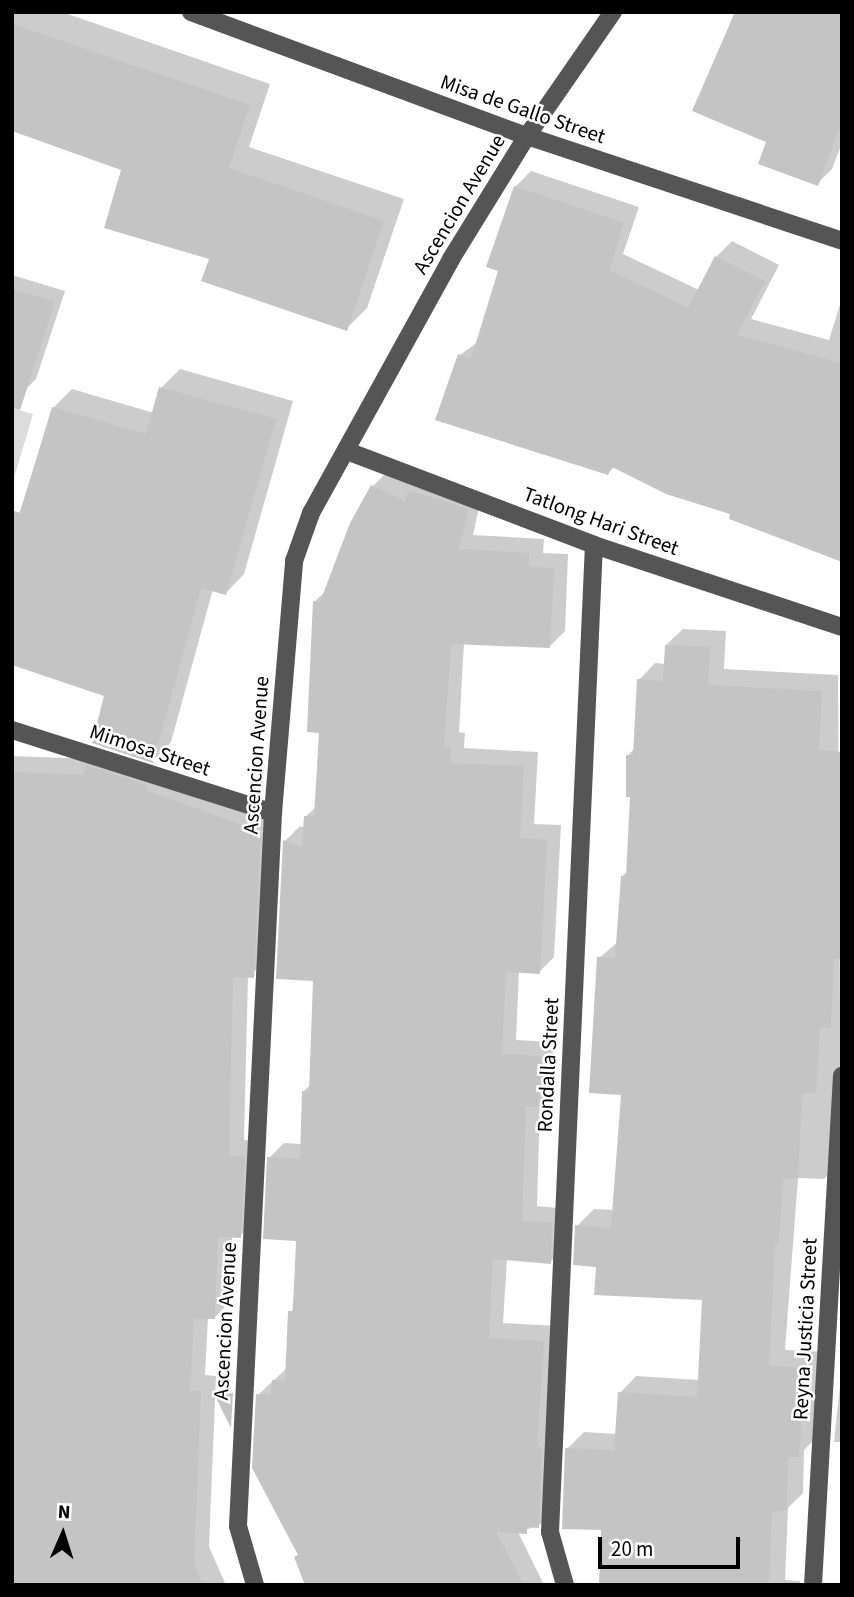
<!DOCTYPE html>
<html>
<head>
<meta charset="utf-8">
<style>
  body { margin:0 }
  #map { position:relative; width:854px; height:1597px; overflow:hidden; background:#fff; font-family:"Source Sans 3",sans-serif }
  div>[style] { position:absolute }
  .green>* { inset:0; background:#dcdcdc }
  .shadow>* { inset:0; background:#0003 }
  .building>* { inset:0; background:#c4c4c4 }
  .minor>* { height:18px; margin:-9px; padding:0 9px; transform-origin:9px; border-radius:9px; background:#555 }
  span { translate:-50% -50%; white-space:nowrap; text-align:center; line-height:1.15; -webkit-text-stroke:5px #fff; paint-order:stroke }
  .street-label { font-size:21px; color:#000 }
  .frame { position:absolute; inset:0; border:14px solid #000; pointer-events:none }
  .north { position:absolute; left:28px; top:1499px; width:70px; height:70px; -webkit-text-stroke:5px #fff; paint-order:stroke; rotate:3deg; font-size:19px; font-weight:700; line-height:28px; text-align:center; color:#000 }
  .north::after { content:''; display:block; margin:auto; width:24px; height:32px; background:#000; clip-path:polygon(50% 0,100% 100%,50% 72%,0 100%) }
  .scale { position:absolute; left:598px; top:1537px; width:142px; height:32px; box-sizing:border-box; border:4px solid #000; border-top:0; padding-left:9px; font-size:21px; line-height:24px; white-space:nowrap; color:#000; -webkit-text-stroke:5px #fff; paint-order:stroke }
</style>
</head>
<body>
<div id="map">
  <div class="green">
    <i style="clip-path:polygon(12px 408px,33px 414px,12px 485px)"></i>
  </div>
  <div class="shadow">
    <i style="clip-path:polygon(12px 12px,62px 12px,270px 84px,249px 147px,404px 199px,367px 308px,346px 329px,212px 257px,123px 169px,12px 129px)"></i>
    <i style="clip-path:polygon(842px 12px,842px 143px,832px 169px,817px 184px)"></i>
    <i style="clip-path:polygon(531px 171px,639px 207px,623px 254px,699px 290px,716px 257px,732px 241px,779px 265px,751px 319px,829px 340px,842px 298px,842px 561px,615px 466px,608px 473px,460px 355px,479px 341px,500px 270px,515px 187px)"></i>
    <i style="clip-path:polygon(12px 275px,65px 291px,36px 379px,25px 390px,12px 386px)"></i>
    <i style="clip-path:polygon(180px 369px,293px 401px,244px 574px,226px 593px,213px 589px,171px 742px,153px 761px,106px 695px,12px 536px,53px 408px,72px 389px,154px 413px,161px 388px)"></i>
    <i style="clip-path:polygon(388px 471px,482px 494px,473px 535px,544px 539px,543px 553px,568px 554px,565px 631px,550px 646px,464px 643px,459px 732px,465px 733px,464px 748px,538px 752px,534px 824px,561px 825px,554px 957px,539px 972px,519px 971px,516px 1040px,555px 1042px,553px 1090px,540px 1103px,537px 1206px,567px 1209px,565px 1247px,550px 1262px,507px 1259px,503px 1323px,558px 1326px,553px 1511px,538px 1526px,518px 1532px,544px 1585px,307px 1585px,258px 1395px,288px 1367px,298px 1239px,269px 1158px,284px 1143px,302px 1144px,304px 1091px,311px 1084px,315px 979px,278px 977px,285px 841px,300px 826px,305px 828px,305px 817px,317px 806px,321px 731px,314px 602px,327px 590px,373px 486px)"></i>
    <i style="clip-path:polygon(683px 629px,726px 631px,724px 669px,838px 675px,841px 1162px,824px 1179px,798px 1178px,785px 1350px,830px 1352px,815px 1439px,804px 1450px,803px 1493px,788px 1508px,785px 1580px,800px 1581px,800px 1585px,600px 1585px,603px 1529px,567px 1449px,584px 1432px,617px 1434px,620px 1393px,636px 1376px,700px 1380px,704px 1299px,597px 1265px,577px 1226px,594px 1209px,614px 1210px,623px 1093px,599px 958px,618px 942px,622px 876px,628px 871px,632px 795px,628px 755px,635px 748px,639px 680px,655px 663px,666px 664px,666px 645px)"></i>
    <i style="clip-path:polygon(12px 756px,94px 759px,276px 816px,269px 960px,248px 976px,244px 1140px,260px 1141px,256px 1220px,240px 1236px,232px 1236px,230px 1302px,214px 1318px,208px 1317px,205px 1375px,216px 1376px,209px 1547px,226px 1585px,12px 1585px)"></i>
    <i style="clip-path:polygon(842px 1367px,842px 1442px,834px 1442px)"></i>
  </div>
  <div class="building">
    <i style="clip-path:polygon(735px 12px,842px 12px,842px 121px,818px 186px,758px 164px,766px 142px,692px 111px)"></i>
    <i style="clip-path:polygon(12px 24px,250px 105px,229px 168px,384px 221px,347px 331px,201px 281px,209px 259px,104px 228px,121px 170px,12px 131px)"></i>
    <i style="clip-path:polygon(514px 186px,624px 223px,609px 270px,688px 308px,715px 256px,765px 281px,737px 335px,842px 363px,842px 562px,729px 519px,730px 514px,666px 494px,612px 467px,608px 475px,435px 420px,458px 354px,471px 359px,498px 271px,486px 267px)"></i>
    <i style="clip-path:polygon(12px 289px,55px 302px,20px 410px,12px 408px)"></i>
    <i style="clip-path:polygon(159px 387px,276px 419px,226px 595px,201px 588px,153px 763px,92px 743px,104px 696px,12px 665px,12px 510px,20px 513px,52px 407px,146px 434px)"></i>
    <i style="clip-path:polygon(371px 485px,405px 501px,408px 490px,468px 509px,459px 549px,529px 553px,529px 567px,554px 568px,550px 648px,451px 644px,444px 747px,451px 747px,450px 763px,524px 766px,520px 838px,547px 840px,540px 974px,506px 972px,502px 1054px,541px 1056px,538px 1107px,526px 1106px,522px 1221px,552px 1223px,551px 1264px,493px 1259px,489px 1338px,544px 1341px,537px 1447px,542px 1447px,539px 1528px,527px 1527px,527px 1534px,496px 1532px,524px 1585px,305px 1585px,294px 1557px,298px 1555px,252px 1468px,256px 1394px,271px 1395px,272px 1380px,285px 1381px,288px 1311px,293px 1311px,296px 1241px,263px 1239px,267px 1157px,300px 1159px,302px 1091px,309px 1091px,313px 981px,276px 979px,283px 840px,302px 847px,304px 816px,314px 816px,319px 733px,307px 732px,313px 601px,320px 602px,350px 523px)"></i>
    <i style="clip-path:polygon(665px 645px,710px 647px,708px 685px,822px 691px,819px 750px,842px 752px,842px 959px,834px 959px,831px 1028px,820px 1028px,816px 1093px,802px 1093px,798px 1179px,783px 1179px,779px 1242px,775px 1242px,769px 1366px,806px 1368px,799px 1457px,788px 1457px,787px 1511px,772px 1511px,769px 1584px,599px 1585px,601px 1530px,562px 1529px,565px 1448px,614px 1450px,618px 1392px,697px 1397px,702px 1300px,594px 1295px,596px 1267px,573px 1265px,575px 1225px,611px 1228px,621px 1095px,589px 1093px,597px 957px,615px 958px,621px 876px,626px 876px,630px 797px,626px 797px,626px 755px,633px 755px,637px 679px,663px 681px)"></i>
    <i style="clip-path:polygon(86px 765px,147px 785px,146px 790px,261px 832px,254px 978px,233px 977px,229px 1156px,245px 1156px,241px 1238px,218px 1237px,215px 1319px,194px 1319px,190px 1391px,201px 1391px,194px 1564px,203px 1585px,12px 1583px,12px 772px,83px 775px)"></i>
    <i style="clip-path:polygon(213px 1392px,233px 1393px,231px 1428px)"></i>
  </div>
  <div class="minor">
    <i style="left:191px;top:12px;width:358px;rotate:20.3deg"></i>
    <i style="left:527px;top:136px;width:332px;rotate:18.4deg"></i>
    <i style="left:347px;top:451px;width:264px;rotate:20.8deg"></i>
    <i style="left:594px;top:545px;width:261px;rotate:18.3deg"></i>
    <i style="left:12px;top:730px;width:274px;rotate:17.6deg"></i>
    <i style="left:255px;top:1585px;width:61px;rotate:-106.1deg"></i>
    <i style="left:238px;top:1526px;width:714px;rotate:-87.19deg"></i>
    <i style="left:273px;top:813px;width:253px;rotate:-85.2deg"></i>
    <i style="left:294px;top:561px;width:51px;rotate:-70.5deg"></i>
    <i style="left:311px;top:513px;width:290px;rotate:-61.1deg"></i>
    <i style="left:451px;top:259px;width:145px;rotate:-58.3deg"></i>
    <i style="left:527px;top:136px;width:151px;rotate:-55.3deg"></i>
    <i style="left:565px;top:1585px;width:55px;rotate:-105.8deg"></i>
    <i style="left:550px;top:1532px;width:988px;rotate:-87.45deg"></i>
    <i style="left:813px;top:1585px;width:510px;rotate:-86.74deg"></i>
  </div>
  <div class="street-label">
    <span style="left:523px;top:109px;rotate:19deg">Misa de Gallo Street</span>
    <span style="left:459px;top:204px;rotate:-59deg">Ascencion Avenue</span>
    <span style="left:601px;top:521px;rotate:20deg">Tatlong Hari Street</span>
    <span style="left:150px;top:750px;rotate:18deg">Mimosa Street</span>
    <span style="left:256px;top:755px;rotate:-86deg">Ascencion Avenue</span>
    <span style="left:548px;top:1065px;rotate:-87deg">Rondalla Street</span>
    <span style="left:225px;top:1321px;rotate:-87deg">Ascencion Avenue</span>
    <span style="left:805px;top:1329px;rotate:-87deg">Reyna Justicia Street</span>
  </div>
  <div class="frame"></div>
  <div class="north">N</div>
  <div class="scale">20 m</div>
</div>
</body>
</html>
